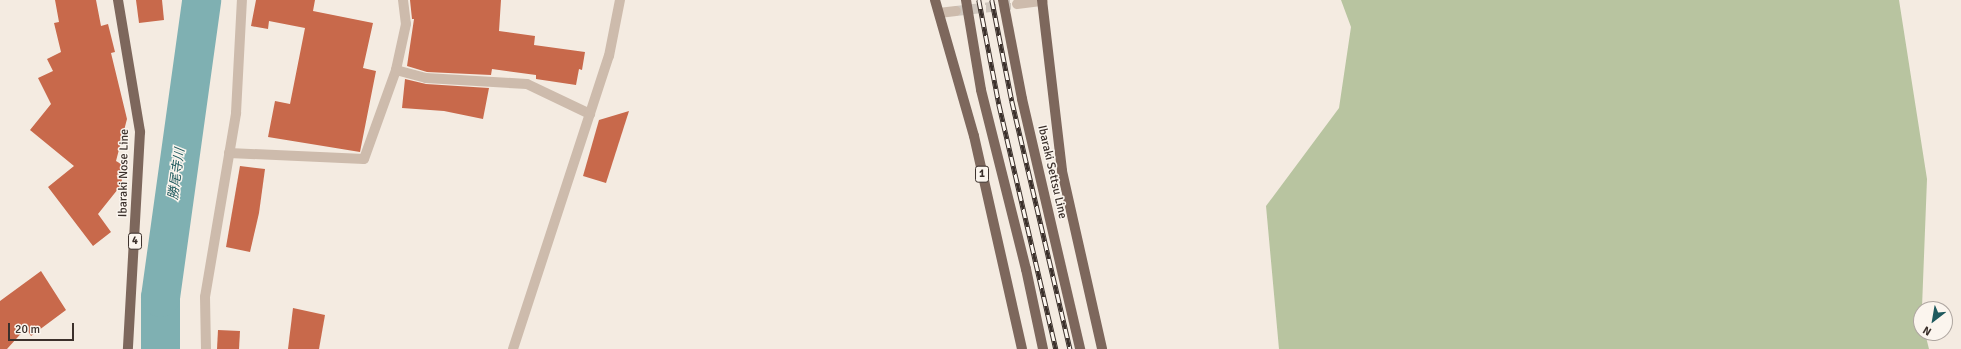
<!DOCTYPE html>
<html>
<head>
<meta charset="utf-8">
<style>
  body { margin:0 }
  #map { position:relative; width:1961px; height:349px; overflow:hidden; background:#f4ebe1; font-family:Signika,"Noto Sans JP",sans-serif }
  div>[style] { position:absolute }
  .green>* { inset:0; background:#b8c4a0 }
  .river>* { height:39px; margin:-19.5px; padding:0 19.5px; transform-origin:19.5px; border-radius:19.5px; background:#7fb0b2 }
  .building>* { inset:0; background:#c8694b }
  .minor-tunnel>* { height:10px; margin-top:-5px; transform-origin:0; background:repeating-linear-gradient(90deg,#cfc6bd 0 10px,transparent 0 15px) }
  .minor>* { height:10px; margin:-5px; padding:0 5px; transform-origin:5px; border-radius:5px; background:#cdbbac }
  .major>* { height:10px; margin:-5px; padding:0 5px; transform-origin:5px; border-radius:5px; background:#7d675c }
  .rail>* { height:4.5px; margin-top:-2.25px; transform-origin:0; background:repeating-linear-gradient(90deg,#fbf5ee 0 9px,#3b302b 0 18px); box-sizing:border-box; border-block:1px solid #3b302b }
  span { translate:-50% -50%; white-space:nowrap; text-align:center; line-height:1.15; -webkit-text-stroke:3px #fbf5ee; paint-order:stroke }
  .shield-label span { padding:1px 3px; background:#fbf5ee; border:1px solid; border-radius:3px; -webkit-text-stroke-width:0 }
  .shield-label { font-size:11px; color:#3b302b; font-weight:700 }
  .street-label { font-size:12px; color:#3b302b }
  .water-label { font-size:13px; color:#1f5a5e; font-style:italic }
  .north { position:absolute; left:1913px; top:301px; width:40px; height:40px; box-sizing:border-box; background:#fbf5ee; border:1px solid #aea6a0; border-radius:50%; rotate:211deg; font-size:11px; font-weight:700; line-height:16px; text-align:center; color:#3b302b }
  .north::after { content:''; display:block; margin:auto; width:14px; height:18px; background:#1f5a5e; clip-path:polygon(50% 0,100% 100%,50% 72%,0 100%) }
  .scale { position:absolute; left:8px; top:323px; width:66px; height:18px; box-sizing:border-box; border:2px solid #3b302b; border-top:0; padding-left:5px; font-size:12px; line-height:14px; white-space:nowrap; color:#3b302b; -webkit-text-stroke:3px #fbf5ee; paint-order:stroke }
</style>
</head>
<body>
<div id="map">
  <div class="green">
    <i style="clip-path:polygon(1341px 0,1899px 0,1927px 179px,1921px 333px,1925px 333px,1929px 349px,1279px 349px,1266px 206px,1339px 108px,1351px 27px)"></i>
  </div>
  <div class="river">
    <i style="left:160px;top:349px;width:52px;rotate:-90deg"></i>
    <i style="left:160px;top:297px;width:300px;rotate:-82.1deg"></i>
  </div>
  <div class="building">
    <i style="clip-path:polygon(55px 0,96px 0,101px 26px,108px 24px,115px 52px,111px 53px,127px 119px,116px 161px,121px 164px,122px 184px,98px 214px,111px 232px,93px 246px,48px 187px,74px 166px,30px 130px,51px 104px,38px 78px,53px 71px,47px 59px,61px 52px,54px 23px,59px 22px)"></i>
    <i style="clip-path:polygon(136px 0,162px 0,164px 20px,139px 23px)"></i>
    <i style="clip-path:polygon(256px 0,315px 0,313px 11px,373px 23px,363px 68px,376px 71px,360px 152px,268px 137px,275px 101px,290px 104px,305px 28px,269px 21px,268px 29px,251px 26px)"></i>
    <i style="clip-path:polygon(410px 0,501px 0,499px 31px,535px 36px,534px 45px,585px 52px,582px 70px,579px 69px,576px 85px,536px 79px,536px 75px,492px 69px,491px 75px,427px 72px,407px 66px,414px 19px,412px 19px)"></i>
    <i style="clip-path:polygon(405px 79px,426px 84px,489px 88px,483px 119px,444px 111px,402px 108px)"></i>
    <i style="clip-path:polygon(629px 111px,606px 183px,583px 176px,599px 120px)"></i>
    <i style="clip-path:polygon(240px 166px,265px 169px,259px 213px,250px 252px,226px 247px)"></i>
    <i style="clip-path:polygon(41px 271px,66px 310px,31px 336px,26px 328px,7px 349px,0 349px,0 301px)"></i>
    <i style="clip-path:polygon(293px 308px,325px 315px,319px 349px,288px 349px)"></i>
    <i style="clip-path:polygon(218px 330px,240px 331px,239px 349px,217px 349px)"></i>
  </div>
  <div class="minor-tunnel">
    <i style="left:956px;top:11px;width:61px;rotate:-6.5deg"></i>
  </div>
  <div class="minor">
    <i style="left:403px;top:0;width:24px;rotate:83deg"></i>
    <i style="left:406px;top:24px;width:47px;rotate:102.3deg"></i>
    <i style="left:396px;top:70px;width:31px;rotate:15deg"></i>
    <i style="left:426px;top:78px;width:101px;rotate:3.4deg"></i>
    <i style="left:527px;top:84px;width:70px;rotate:25.5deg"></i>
    <i style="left:1017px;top:4px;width:26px;rotate:-7deg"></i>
    <i style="left:939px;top:13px;width:17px;rotate:-7deg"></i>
    <i style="left:229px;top:153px;width:135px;rotate:2.5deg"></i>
    <i style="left:364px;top:159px;width:95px;rotate:-70.2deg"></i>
    <i style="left:206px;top:349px;width:52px;rotate:-91.1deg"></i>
    <i style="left:205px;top:297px;width:187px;rotate:-80.4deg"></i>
    <i style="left:236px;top:113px;width:113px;rotate:-87deg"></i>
    <i style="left:513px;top:349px;width:308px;rotate:-71.9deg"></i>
    <i style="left:609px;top:56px;width:57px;rotate:-78.9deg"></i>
  </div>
  <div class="major">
    <i style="left:118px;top:0;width:134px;rotate:80.5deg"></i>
    <i style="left:140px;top:132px;width:217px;rotate:93.2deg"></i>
    <i style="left:935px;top:0;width:141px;rotate:74deg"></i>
    <i style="left:974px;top:136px;width:218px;rotate:77.3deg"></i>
    <i style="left:966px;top:0;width:91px;rotate:80.5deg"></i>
    <i style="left:981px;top:90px;width:185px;rotate:75.9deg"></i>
    <i style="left:1026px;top:269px;width:82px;rotate:78deg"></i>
    <i style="left:1003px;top:0;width:101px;rotate:79.1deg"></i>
    <i style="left:1022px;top:99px;width:257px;rotate:76.9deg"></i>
    <i style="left:1042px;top:0;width:172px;rotate:83.3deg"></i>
    <i style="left:1062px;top:171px;width:182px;rotate:77.3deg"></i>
  </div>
  <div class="rail">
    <i style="left:979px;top:0;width:106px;rotate:79.1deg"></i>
    <i style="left:999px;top:104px;width:252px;rotate:76.9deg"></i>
    <i style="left:992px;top:0;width:103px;rotate:78.8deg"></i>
    <i style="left:1012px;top:101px;width:255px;rotate:76.8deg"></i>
  </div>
  <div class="shield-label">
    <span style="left:982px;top:174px">1</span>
    <span style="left:135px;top:241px">4</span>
  </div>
  <div class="street-label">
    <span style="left:1052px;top:172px;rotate:77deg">Ibaraki Settsu Line</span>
    <span style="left:124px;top:173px;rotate:-89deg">Ibaraki Nose Line</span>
  </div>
  <div class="water-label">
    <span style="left:177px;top:174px;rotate:-82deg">勝尾寺川</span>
  </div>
  <div class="north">N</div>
  <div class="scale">20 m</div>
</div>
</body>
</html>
